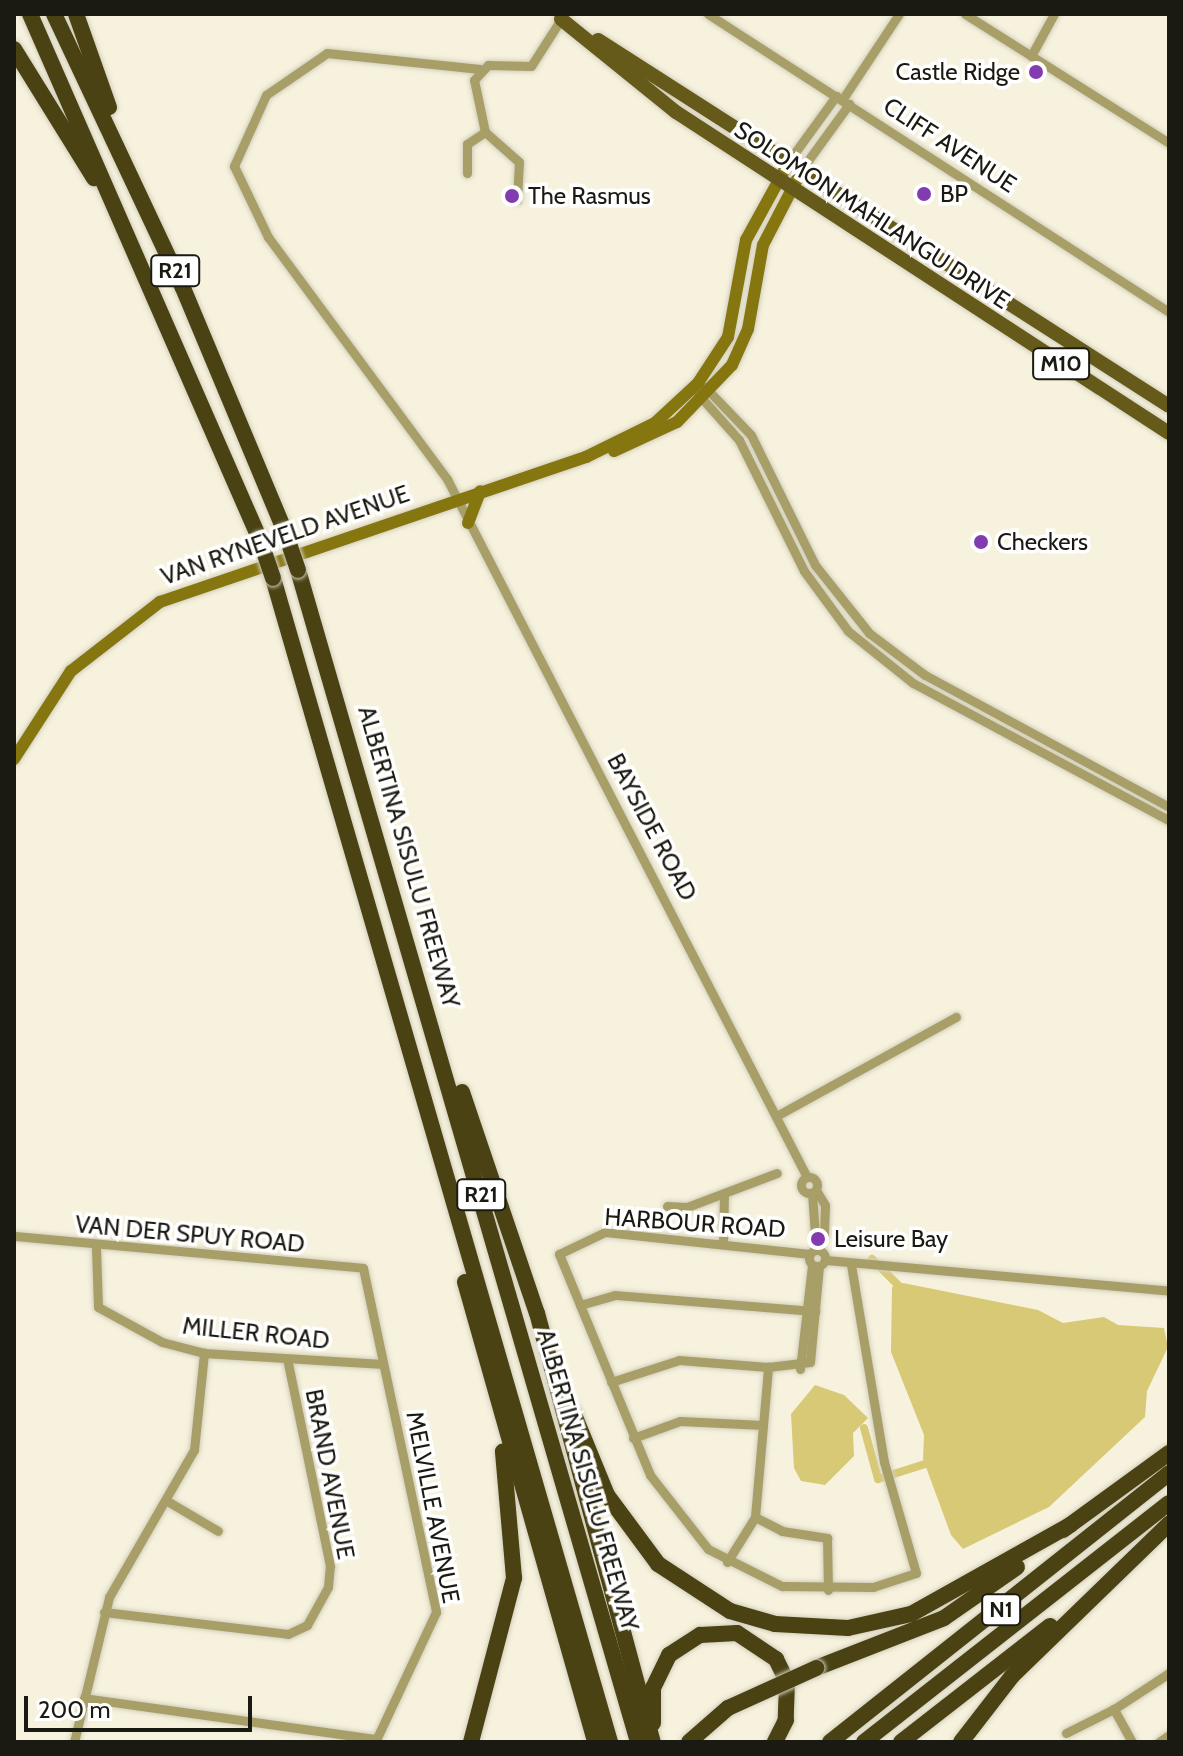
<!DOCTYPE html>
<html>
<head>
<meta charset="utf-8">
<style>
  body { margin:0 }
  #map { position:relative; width:1183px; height:1756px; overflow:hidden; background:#f6f2dd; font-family:Cabin,sans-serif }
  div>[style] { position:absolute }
  .water>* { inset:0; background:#d8c977 }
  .canal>* { height:8px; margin:-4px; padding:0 4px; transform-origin:4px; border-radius:4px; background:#d8c977 }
  .roads { filter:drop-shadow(0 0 2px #d3cfbd) drop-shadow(0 0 2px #d3cfbd) }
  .street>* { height:9px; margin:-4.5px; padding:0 4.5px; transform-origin:4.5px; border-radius:4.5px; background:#a89f68 }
  .street>.ring { margin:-4.5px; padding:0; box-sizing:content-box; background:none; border:9px solid #a89f68; border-radius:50% }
  .secondary>* { height:12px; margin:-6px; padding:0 6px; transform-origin:6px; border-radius:6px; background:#867610 }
  .primary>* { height:14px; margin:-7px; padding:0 7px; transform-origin:7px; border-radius:7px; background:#655a19 }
  .highway>* { height:16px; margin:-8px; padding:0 8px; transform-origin:8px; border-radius:8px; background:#4a4213 }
  .bridges { filter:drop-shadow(0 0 2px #d3cfbd) drop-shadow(0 0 2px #d3cfbd) }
  .highway-bridge>* { height:16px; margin:-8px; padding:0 8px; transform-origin:8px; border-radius:8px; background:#4a4213 }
  .dots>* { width:22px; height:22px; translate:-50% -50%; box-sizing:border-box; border:4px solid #fff; border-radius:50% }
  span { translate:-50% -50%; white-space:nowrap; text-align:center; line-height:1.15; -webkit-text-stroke:7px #fff; paint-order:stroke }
  .shield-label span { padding:2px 6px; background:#fff; border:2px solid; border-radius:6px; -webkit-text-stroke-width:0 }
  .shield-label { font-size:22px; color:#1b1a12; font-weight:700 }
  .poi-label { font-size:24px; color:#1b1a12 }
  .right { translate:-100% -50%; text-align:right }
  .left { translate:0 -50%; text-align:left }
  .street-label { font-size:24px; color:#1b1a12 }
  .frame { position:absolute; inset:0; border:16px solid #1b1a12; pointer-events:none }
  .scale { position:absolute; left:24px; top:1696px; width:228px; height:36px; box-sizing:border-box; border:4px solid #1b1a12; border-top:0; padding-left:10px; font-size:24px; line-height:28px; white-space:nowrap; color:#1b1a12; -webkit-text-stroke:6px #fff; paint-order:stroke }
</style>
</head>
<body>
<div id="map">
  <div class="water">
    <i style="clip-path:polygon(903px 1283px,1038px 1310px,1063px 1323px,1104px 1317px,1118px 1325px,1164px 1328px,1168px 1347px,1147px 1391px,1145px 1417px,1049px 1507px,963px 1549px,951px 1535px,923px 1459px,924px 1435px,891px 1352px,892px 1287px)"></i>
    <i style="clip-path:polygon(815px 1385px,844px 1395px,868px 1418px,853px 1433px,854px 1456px,825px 1485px,801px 1481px,794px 1468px,791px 1414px)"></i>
  </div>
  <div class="canal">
    <i style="left:872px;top:1259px;width:37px;rotate:45deg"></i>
    <i style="left:864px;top:1428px;width:53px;rotate:74.6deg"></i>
    <i style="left:878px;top:1479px;width:49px;rotate:-17.7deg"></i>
  </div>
  <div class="roads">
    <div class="street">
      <i style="left:708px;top:14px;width:549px;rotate:32.88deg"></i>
      <i style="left:965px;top:14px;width:241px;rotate:32.3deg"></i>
      <i style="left:1031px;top:56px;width:48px;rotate:-61.3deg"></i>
      <i style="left:480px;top:69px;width:154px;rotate:-174deg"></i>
      <i style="left:327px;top:53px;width:74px;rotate:145.5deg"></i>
      <i style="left:266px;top:95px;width:78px;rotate:114.3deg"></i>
      <i style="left:234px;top:166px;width:79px;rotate:64.4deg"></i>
      <i style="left:268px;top:237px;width:301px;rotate:53.5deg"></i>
      <i style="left:447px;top:479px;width:785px;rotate:62.72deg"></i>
      <i style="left:842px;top:100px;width:103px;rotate:-56.5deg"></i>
      <i style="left:791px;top:158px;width:77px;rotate:-54deg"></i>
      <i style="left:804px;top:166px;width:77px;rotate:-54deg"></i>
      <i style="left:467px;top:173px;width:29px;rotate:-90deg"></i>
      <i style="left:467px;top:144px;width:22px;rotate:-34deg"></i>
      <i style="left:517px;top:200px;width:38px;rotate:-87deg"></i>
      <i style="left:519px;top:162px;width:45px;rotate:-138.6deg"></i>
      <i style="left:485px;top:132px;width:53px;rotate:-101.9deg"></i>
      <i style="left:474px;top:80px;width:21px;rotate:-47deg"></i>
      <i style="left:488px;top:65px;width:43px;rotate:1.3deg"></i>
      <i style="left:531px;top:66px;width:56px;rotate:-57.4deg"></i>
      <i style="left:705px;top:387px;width:66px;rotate:46.2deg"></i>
      <i style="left:751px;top:435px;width:145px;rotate:63.8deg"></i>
      <i style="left:815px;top:565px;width:87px;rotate:51.5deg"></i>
      <i style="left:869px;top:633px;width:70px;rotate:36.9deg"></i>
      <i style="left:925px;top:675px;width:277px;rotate:28.4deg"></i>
      <i style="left:698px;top:394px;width:62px;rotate:48.3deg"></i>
      <i style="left:739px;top:440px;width:146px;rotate:63.6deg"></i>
      <i style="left:804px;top:571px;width:74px;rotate:53.7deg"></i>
      <i style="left:848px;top:631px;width:83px;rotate:38.7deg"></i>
      <i style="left:913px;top:683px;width:290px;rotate:28.2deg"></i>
      <i style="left:780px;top:1114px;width:201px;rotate:-28.9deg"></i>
      <i class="ring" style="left:801px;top:1177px;width:7px;height:7px"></i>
      <i style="left:816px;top:1190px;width:17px;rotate:59deg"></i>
      <i style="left:825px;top:1205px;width:30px;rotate:92deg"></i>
      <i style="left:812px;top:1193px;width:42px;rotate:85.9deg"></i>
      <i style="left:667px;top:1206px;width:20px;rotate:3deg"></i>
      <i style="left:687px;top:1207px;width:96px;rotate:-20.7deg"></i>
      <i style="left:14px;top:1236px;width:350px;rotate:5.2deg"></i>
      <i style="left:363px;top:1268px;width:352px;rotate:78deg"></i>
      <i style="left:436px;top:1612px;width:144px;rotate:115.1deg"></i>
      <i style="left:723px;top:1244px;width:50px;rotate:-88.9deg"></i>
      <i style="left:96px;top:1249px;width:58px;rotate:88deg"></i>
      <i style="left:98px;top:1307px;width:73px;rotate:28.7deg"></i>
      <i style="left:162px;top:1342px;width:43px;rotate:14.7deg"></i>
      <i style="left:204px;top:1353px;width:179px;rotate:3.5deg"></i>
      <i class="ring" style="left:809px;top:1250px;width:7px;height:7px"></i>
      <i style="left:810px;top:1254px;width:206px;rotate:-173.9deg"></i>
      <i style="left:605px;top:1232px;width:51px;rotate:154.4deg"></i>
      <i style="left:559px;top:1254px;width:239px;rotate:67.6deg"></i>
      <i style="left:650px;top:1475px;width:94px;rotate:51.9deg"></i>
      <i style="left:708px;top:1549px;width:83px;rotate:26.6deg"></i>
      <i style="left:782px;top:1586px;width:91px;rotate:0.6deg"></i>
      <i style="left:873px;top:1587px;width:45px;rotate:-18deg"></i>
      <i style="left:916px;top:1573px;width:116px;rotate:-106.1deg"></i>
      <i style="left:884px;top:1462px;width:201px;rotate:-99.5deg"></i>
      <i style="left:825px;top:1260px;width:345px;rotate:5.1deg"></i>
      <i style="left:580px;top:1305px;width:36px;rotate:-16deg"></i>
      <i style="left:615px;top:1295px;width:201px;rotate:4.6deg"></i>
      <i style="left:800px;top:1369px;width:105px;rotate:-83.4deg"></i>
      <i style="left:611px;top:1382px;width:71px;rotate:-17.9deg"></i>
      <i style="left:679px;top:1360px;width:89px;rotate:4.5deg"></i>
      <i style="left:633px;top:1438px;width:50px;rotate:-19.9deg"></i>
      <i style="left:680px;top:1421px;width:83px;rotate:2.8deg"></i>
      <i style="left:167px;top:1501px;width:59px;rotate:30.5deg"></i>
      <i style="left:755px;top:1517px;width:30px;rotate:27deg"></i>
      <i style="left:782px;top:1531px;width:46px;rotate:8.8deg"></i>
      <i style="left:827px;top:1538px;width:52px;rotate:88.9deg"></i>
      <i style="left:727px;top:1562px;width:53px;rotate:-58.1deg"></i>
      <i style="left:755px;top:1517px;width:151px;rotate:-85deg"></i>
      <i style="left:768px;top:1367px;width:42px;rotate:-6.8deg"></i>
      <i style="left:810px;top:1362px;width:96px;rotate:-84.6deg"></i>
      <i style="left:104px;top:1612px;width:185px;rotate:6.8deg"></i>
      <i style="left:288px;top:1634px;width:21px;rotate:-25deg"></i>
      <i style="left:307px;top:1625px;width:43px;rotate:-61.1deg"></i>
      <i style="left:328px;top:1587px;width:21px;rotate:-85deg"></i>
      <i style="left:330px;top:1566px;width:211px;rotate:-101.7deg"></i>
      <i style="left:84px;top:1698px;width:295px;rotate:8deg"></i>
      <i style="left:1066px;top:1733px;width:54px;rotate:-26.6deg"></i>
      <i style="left:74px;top:1742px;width:149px;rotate:-76.4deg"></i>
      <i style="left:109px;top:1597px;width:170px;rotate:-60deg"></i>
      <i style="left:194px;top:1450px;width:98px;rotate:-84.1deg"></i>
      <i style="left:1132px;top:1742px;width:38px;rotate:-119deg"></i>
      <i style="left:1114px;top:1709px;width:66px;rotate:-33.2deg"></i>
      <i style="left:1159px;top:1742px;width:12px;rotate:-35deg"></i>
    </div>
    <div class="secondary">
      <i style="left:614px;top:451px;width:69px;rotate:-24.7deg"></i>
      <i style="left:677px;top:422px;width:79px;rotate:-46deg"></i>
      <i style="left:732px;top:365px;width:39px;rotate:-66deg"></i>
      <i style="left:748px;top:329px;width:85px;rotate:-79.9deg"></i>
      <i style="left:763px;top:245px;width:89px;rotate:-62.6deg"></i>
      <i style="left:468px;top:523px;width:34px;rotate:-69deg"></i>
      <i style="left:14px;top:759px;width:105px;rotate:-57.1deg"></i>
      <i style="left:71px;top:671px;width:113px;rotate:-37.8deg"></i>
      <i style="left:160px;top:602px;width:450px;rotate:-18.8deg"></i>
      <i style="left:586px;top:457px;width:77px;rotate:-26.2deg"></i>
      <i style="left:655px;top:423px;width:59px;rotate:-42.9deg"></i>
      <i style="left:698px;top:383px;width:55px;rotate:-56.9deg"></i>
      <i style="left:728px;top:337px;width:99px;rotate:-79.5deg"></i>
      <i style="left:746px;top:240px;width:94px;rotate:-61.2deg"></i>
    </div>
    <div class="primary">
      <i style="left:561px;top:19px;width:148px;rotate:39deg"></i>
      <i style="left:676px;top:112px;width:588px;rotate:33.07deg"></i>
      <i style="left:598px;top:40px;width:678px;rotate:32.66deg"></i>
    </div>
    <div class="highway">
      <i style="left:30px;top:14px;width:574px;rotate:66.38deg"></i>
      <i style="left:54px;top:14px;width:303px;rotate:64.8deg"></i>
      <i style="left:183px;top:288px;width:264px;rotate:67.3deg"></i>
      <i style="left:76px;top:14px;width:99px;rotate:70.5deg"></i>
      <i style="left:14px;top:49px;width:152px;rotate:58.2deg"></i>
      <i style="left:298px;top:570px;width:1220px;rotate:73.82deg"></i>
      <i style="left:273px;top:578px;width:1212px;rotate:73.85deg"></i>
      <i style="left:462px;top:1092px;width:233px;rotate:71.3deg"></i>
      <i style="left:537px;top:1313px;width:444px;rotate:74.9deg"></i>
      <i style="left:465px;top:1282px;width:478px;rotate:74.2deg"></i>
      <i style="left:573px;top:1412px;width:90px;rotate:67.7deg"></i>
      <i style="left:607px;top:1495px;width:86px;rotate:53.5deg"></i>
      <i style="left:658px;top:1564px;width:86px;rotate:33.1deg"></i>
      <i style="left:730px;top:1611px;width:47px;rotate:16.1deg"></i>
      <i style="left:775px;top:1624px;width:73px;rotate:3.1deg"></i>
      <i style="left:848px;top:1628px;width:65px;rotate:-12.5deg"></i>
      <i style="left:911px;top:1614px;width:182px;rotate:-29.2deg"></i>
      <i style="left:1063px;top:1530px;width:131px;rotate:-36deg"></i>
      <i style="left:816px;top:1668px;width:137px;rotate:-21.3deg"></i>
      <i style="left:944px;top:1618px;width:89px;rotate:-34.9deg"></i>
      <i style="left:653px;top:1723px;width:35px;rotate:-90deg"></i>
      <i style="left:653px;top:1688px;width:37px;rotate:-64deg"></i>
      <i style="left:669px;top:1655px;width:37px;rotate:-33deg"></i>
      <i style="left:700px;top:1635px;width:37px;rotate:-3deg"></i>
      <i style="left:737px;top:1633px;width:47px;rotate:33.7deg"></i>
      <i style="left:776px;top:1659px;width:25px;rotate:64deg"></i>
      <i style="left:787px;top:1682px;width:38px;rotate:92deg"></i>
      <i style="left:786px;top:1720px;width:25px;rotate:117deg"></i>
      <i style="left:471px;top:1742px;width:170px;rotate:-75.3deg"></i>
      <i style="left:514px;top:1578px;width:127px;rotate:-95deg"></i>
      <i style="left:830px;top:1742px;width:433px;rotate:-38.4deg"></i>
      <i style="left:864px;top:1742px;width:387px;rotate:-38.1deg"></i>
      <i style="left:901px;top:1742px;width:189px;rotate:-37.9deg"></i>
      <i style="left:961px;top:1742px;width:83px;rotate:-52.3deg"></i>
      <i style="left:1012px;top:1676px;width:219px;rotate:-44.1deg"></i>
    </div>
  </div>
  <div class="bridges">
    <div class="highway-bridge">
      <i style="left:285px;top:532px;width:40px;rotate:71.1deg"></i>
      <i style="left:260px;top:540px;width:40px;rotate:71.1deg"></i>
      <i style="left:689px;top:1742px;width:52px;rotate:-41.1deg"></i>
      <i style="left:728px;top:1708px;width:97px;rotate:-24.4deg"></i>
    </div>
  </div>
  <div class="dots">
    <i style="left:1036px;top:72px;background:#823caf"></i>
    <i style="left:924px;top:194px;background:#823caf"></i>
    <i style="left:512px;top:196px;background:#823caf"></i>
    <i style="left:981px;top:542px;background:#823caf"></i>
    <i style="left:818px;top:1239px;background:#823caf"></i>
  </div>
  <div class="shield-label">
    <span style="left:175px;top:271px">R21</span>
    <span style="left:1061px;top:364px">M10</span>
    <span style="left:481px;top:1195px">R21</span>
    <span style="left:1001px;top:1610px">N1</span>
  </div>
  <div class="poi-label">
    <span class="right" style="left:1020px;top:72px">Castle Ridge</span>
    <span class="left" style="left:940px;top:194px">BP</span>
    <span class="left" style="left:528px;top:196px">The Rasmus</span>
    <span class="left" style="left:997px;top:542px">Checkers</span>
    <span class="left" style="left:834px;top:1239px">Leisure Bay</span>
  </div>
  <div class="street-label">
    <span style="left:950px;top:145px;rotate:33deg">CLIFF AVENUE</span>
    <span style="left:872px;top:215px;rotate:33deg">SOLOMON MAHLANGU DRIVE</span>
    <span style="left:285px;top:535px;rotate:-19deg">VAN RYNEVELD AVENUE</span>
    <span style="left:652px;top:827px;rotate:62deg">BAYSIDE ROAD</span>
    <span style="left:409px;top:857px;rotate:74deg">ALBERTINA SISULU FREEWAY</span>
    <span style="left:695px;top:1223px;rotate:4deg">HARBOUR ROAD</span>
    <span style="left:190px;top:1234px;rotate:5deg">VAN DER SPUY ROAD</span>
    <span style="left:256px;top:1333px;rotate:6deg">MILLER ROAD</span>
    <span style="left:330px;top:1474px;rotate:79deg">BRAND AVENUE</span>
    <span style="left:588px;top:1480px;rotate:74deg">ALBERTINA SISULU FREEWAY</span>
    <span style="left:433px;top:1507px;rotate:79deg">MELVILLE AVENUE</span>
  </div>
  <div class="frame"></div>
  <div class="scale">200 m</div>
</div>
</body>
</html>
